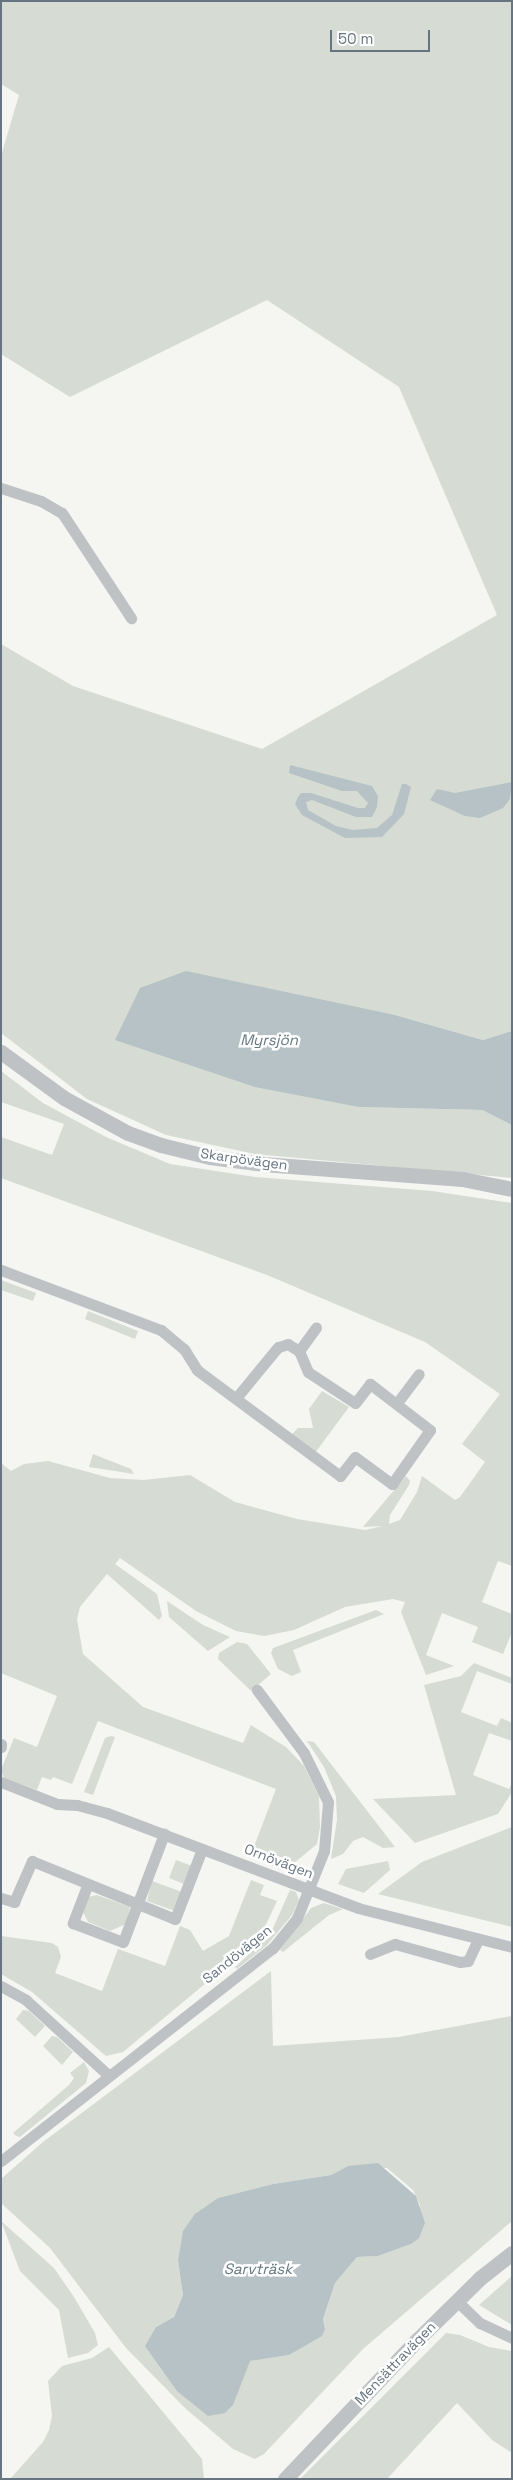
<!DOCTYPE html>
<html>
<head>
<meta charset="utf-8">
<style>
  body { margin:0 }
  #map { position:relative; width:513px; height:2480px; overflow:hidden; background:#f5f5f2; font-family:"Space Grotesk",sans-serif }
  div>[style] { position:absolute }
  .green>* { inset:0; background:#d6dbd3 }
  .water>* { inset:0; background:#b7c2c6 }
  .minor>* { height:11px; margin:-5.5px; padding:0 5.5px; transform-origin:5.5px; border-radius:5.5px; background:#bec2c5 }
  .tertiary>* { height:15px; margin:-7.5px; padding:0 7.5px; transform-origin:7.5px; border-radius:7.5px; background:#bec2c5 }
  span { translate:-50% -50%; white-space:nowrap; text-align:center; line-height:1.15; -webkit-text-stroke:5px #fff; paint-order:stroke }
  .street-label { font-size:14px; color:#677580 }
  .water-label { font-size:15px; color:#63777d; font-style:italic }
  .frame { position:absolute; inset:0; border:2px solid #677580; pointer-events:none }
  .scale { position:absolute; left:330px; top:30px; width:100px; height:22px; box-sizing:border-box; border:2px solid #677580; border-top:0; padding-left:6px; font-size:15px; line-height:18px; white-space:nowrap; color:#677580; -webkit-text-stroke:4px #fff; paint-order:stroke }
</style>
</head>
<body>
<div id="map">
  <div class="green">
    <i style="clip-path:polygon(1px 1px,512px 1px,512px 1031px,483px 1040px,395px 1015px,320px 1001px,359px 1107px,482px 1110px,512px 1125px,512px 1178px,255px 1154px,166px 1135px,87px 1099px,1px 1033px,1px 644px,73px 686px,262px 749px,497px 615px,399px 387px,267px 300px,70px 397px,1px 354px,1px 156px,19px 95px,1px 84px)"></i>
    <i style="clip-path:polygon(1px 1071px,43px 1103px,106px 1137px,170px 1164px,255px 1177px,432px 1191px,512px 1203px,512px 1566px,498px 1561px,482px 1602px,512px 1614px,512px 1632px,503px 1654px,472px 1642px,478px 1627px,442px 1613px,426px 1655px,454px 1666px,426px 1675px,401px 1612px,405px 1602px,393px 1599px,345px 1607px,294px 1630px,264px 1636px,236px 1631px,196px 1611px,120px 1558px,115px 1564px,157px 1594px,162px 1616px,159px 1620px,107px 1574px,80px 1607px,77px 1619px,83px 1654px,143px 1707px,243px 1743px,251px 1725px,286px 1747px,304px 1766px,319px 1796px,320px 1827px,317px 1844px,287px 1869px,280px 1869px,250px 1857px,276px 1789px,98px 1721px,72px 1784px,53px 1777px,51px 1780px,42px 1777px,37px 1790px,4px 1778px,1px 1770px,14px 1738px,37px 1747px,57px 1696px,1px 1673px,1px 1463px,11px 1471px,24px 1464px,48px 1461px,110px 1478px,144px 1480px,190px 1475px,235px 1502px,297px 1519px,365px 1530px,383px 1526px,363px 1527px,406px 1476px,410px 1481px,409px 1485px,390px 1515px,389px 1524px,400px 1520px,417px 1492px,422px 1476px,455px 1500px,460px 1497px,485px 1462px,462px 1444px,500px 1394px,425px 1342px,267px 1275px,1px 1178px,1px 1137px,52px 1155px,64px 1124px,1px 1102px)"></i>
    <i style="clip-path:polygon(1px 1280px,36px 1293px,33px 1301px,1px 1290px)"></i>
    <i style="clip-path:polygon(88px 1311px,138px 1331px,135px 1339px,85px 1319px)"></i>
    <i style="clip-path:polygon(322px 1391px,349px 1407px,315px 1453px,292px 1434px,298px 1428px,313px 1428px,309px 1409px)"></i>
    <i style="clip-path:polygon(93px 1454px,131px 1469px,134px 1474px,89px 1467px)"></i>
    <i style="clip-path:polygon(167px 1601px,203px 1625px,230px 1637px,208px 1651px,169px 1617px)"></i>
    <i style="clip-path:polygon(376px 1610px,384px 1614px,293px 1650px,301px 1672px,292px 1676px,278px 1669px,271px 1653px,273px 1648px)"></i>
    <i style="clip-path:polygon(237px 1642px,247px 1644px,271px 1674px,251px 1691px,218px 1659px,219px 1653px)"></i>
    <i style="clip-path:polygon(474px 1663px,512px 1678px,512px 1684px,477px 1671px,461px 1712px,497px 1726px,501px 1718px,512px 1723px,512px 1741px,489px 1733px,473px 1775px,509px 1789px,512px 1783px,512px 1792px,498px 1814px,415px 1843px,373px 1799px,456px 1795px,424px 1685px,461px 1676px)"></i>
    <i style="clip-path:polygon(111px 1736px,115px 1737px,93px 1795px,84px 1792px,105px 1738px)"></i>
    <i style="clip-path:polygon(307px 1741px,314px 1742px,395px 1847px,383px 1848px,363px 1837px,353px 1841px,343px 1854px,331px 1859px,337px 1820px,336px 1796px,324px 1767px)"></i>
    <i style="clip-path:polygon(512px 1827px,512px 1927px,378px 1894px,422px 1862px)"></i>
    <i style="clip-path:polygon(176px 1860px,192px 1866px,184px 1884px,169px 1878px)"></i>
    <i style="clip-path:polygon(388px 1861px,390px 1870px,364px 1893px,338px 1884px,346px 1869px)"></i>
    <i style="clip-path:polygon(251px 1880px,264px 1885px,260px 1895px,277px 1901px,259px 1939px,123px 2052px,106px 2056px,32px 1992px,1px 1974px,1px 1936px,52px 1943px,58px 1947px,61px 1957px,55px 1973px,102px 1991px,118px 1949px,165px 1966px,180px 1926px,190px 1930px,203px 1951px,229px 1936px)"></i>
    <i style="clip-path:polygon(152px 1881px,182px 1892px,175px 1911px,147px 1901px)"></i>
    <i style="clip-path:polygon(290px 1890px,296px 1892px,299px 1900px,292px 1915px,267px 1945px,237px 1969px,235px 1967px,270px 1935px)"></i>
    <i style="clip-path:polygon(97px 1895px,130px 1907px,126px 1924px,110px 1931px,88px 1922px,83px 1912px,88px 1897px)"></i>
    <i style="clip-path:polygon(324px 1903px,343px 1909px,329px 1915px,283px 1952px,280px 1950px,311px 1908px)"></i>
    <i style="clip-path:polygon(evenodd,271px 1971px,273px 2046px,399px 2037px,512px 2016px,512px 2221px,363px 2349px,264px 2454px,255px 2459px,233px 2449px,186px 2409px,126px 2348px,50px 2248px,1px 2203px,1px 2179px,43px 2142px,271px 1971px,348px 2166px,387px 2168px,413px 2190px,420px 2205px,411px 2244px,378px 2256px,357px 2257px,335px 2283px,323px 2319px,325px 2329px,289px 2355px,250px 2361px,156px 2327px,174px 2317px,183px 2295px,178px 2261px,218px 2198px,273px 2184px,331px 2175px,348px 2166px)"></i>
    <i style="clip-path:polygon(23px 2010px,29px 2011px,45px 2026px,35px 2037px,16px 2019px)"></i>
    <i style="clip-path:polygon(52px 2036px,57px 2037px,73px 2052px,62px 2065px,43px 2046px)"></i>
    <i style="clip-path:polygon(84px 2062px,89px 2071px,86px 2083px,20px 2137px,16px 2136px,13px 2133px,69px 2085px,74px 2078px,70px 2073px)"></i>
    <i style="clip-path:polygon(1px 2221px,54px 2268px,74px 2297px,95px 2333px,98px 2345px,88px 2353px,68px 2358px,59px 2310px,20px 2271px)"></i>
    <i style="clip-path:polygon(512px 2276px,512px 2325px,479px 2305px)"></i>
    <i style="clip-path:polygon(446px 2333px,460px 2335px,489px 2347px,512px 2351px,512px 2453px,492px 2440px,457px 2403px,387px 2479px,300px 2479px)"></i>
    <i style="clip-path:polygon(109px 2347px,202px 2459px,204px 2479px,10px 2479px,43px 2442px,49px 2430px,52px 2416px,48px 2381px,62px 2366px,92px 2358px)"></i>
  </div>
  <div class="water">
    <i style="clip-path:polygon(290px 765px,372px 786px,378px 796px,377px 807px,372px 817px,356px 817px,312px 800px,306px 802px,308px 810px,336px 826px,353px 830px,377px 828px,392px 815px,402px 784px,406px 784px,411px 787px,404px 814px,382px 837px,345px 838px,302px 815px,295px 804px,298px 797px,301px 793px,311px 793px,358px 808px,365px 808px,368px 803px,357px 791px,342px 791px,289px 773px)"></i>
    <i style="clip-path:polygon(512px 782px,510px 799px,503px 808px,480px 818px,465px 816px,430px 800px,437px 789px,455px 793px)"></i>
    <i style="clip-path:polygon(186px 971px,395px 1015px,483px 1040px,512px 1031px,512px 1125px,482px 1110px,359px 1107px,255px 1087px,115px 1040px,140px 988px)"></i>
    <i style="clip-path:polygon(378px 2163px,416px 2196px,425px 2223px,419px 2238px,411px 2244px,378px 2256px,357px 2257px,335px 2283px,323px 2319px,325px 2329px,322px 2336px,289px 2355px,250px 2361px,233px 2405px,225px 2413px,208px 2416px,177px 2391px,145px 2346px,156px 2327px,174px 2317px,183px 2295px,178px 2261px,183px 2231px,195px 2214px,218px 2198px,273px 2184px,331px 2175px,348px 2166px)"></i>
  </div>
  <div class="minor">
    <i style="left:1px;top:488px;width:42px;rotate:18deg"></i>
    <i style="left:41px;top:501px;width:24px;rotate:30deg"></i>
    <i style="left:62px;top:513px;width:126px;rotate:56.7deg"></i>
    <i style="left:1px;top:1270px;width:171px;rotate:20.6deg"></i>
    <i style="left:161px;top:1330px;width:30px;rotate:40deg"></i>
    <i style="left:184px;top:1349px;width:25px;rotate:58deg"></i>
    <i style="left:197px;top:1370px;width:178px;rotate:36.5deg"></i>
    <i style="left:340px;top:1476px;width:24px;rotate:-52deg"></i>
    <i style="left:355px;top:1457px;width:46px;rotate:36.1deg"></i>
    <i style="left:392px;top:1484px;width:66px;rotate:-54.9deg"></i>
    <i style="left:430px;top:1430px;width:76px;rotate:-142.5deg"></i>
    <i style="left:370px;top:1384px;width:24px;rotate:128deg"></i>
    <i style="left:355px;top:1403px;width:56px;rotate:-146.6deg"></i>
    <i style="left:308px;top:1372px;width:23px;rotate:-113deg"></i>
    <i style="left:299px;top:1351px;width:13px;rotate:-148deg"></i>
    <i style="left:288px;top:1344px;width:10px;rotate:163deg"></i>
    <i style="left:278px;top:1347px;width:66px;rotate:129.5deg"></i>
    <i style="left:299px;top:1351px;width:29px;rotate:-54deg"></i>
    <i style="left:397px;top:1403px;width:36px;rotate:-53deg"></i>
    <i style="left:1px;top:1744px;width:3px;rotate:90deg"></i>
    <i style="left:1px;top:1782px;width:60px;rotate:21.4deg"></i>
    <i style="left:57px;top:1804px;width:20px;rotate:3deg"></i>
    <i style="left:77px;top:1805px;width:31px;rotate:15deg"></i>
    <i style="left:107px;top:1813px;width:268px;rotate:20.7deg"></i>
    <i style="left:358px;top:1908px;width:159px;rotate:14.2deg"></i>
    <i style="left:87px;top:1886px;width:40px;rotate:111deg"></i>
    <i style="left:73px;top:1923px;width:53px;rotate:20.8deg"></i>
    <i style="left:123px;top:1942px;width:116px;rotate:-69.2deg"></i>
    <i style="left:1px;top:1898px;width:14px;rotate:17deg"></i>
    <i style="left:14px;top:1902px;width:45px;rotate:-66.3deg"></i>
    <i style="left:32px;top:1861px;width:154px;rotate:22.1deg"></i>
    <i style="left:175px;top:1919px;width:75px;rotate:-68.9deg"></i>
    <i style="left:370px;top:1954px;width:27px;rotate:-22deg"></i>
    <i style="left:395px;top:1944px;width:67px;rotate:15.5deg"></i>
    <i style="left:460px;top:1962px;width:8px;rotate:-7deg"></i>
    <i style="left:468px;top:1961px;width:23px;rotate:-65deg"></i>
    <i style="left:1px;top:1986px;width:29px;rotate:29deg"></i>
    <i style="left:26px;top:2000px;width:111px;rotate:42.4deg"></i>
    <i style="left:1px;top:2161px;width:345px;rotate:-38.1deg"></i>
    <i style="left:273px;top:1948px;width:38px;rotate:-51deg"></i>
    <i style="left:297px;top:1918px;width:72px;rotate:-68.1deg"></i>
    <i style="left:324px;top:1851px;width:49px;rotate:-85.3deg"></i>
    <i style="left:328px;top:1802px;width:55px;rotate:-116.1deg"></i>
    <i style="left:304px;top:1753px;width:79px;rotate:-126.7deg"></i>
    <i style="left:457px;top:2301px;width:32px;rotate:44deg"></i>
    <i style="left:480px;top:2323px;width:35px;rotate:25deg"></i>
  </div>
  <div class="tertiary">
    <i style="left:1px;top:1052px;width:78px;rotate:36.1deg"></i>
    <i style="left:64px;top:1098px;width:73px;rotate:28.7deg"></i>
    <i style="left:128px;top:1133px;width:35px;rotate:20deg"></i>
    <i style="left:161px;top:1145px;width:50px;rotate:13.8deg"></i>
    <i style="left:210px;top:1157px;width:53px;rotate:7.5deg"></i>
    <i style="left:263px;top:1164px;width:200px;rotate:4.3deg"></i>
    <i style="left:462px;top:1179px;width:51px;rotate:11.3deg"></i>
    <i style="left:285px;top:2479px;width:192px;rotate:-46.5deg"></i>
    <i style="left:417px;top:2340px;width:88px;rotate:-44.5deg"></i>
    <i style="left:480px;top:2278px;width:41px;rotate:-38deg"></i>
  </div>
  <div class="street-label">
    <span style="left:244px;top:1159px;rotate:8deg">Skarpövägen</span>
    <span style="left:279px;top:1861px;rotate:21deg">Ornövägen</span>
    <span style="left:237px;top:1954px;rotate:-39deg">Sandövägen</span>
    <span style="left:395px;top:2363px;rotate:-46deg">Mensättravägen</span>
  </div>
  <div class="water-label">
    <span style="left:269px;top:1040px">Myrsjön</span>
    <span style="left:258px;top:2269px">Sarvträsk</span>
  </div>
  <div class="frame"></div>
  <div class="scale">50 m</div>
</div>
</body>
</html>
